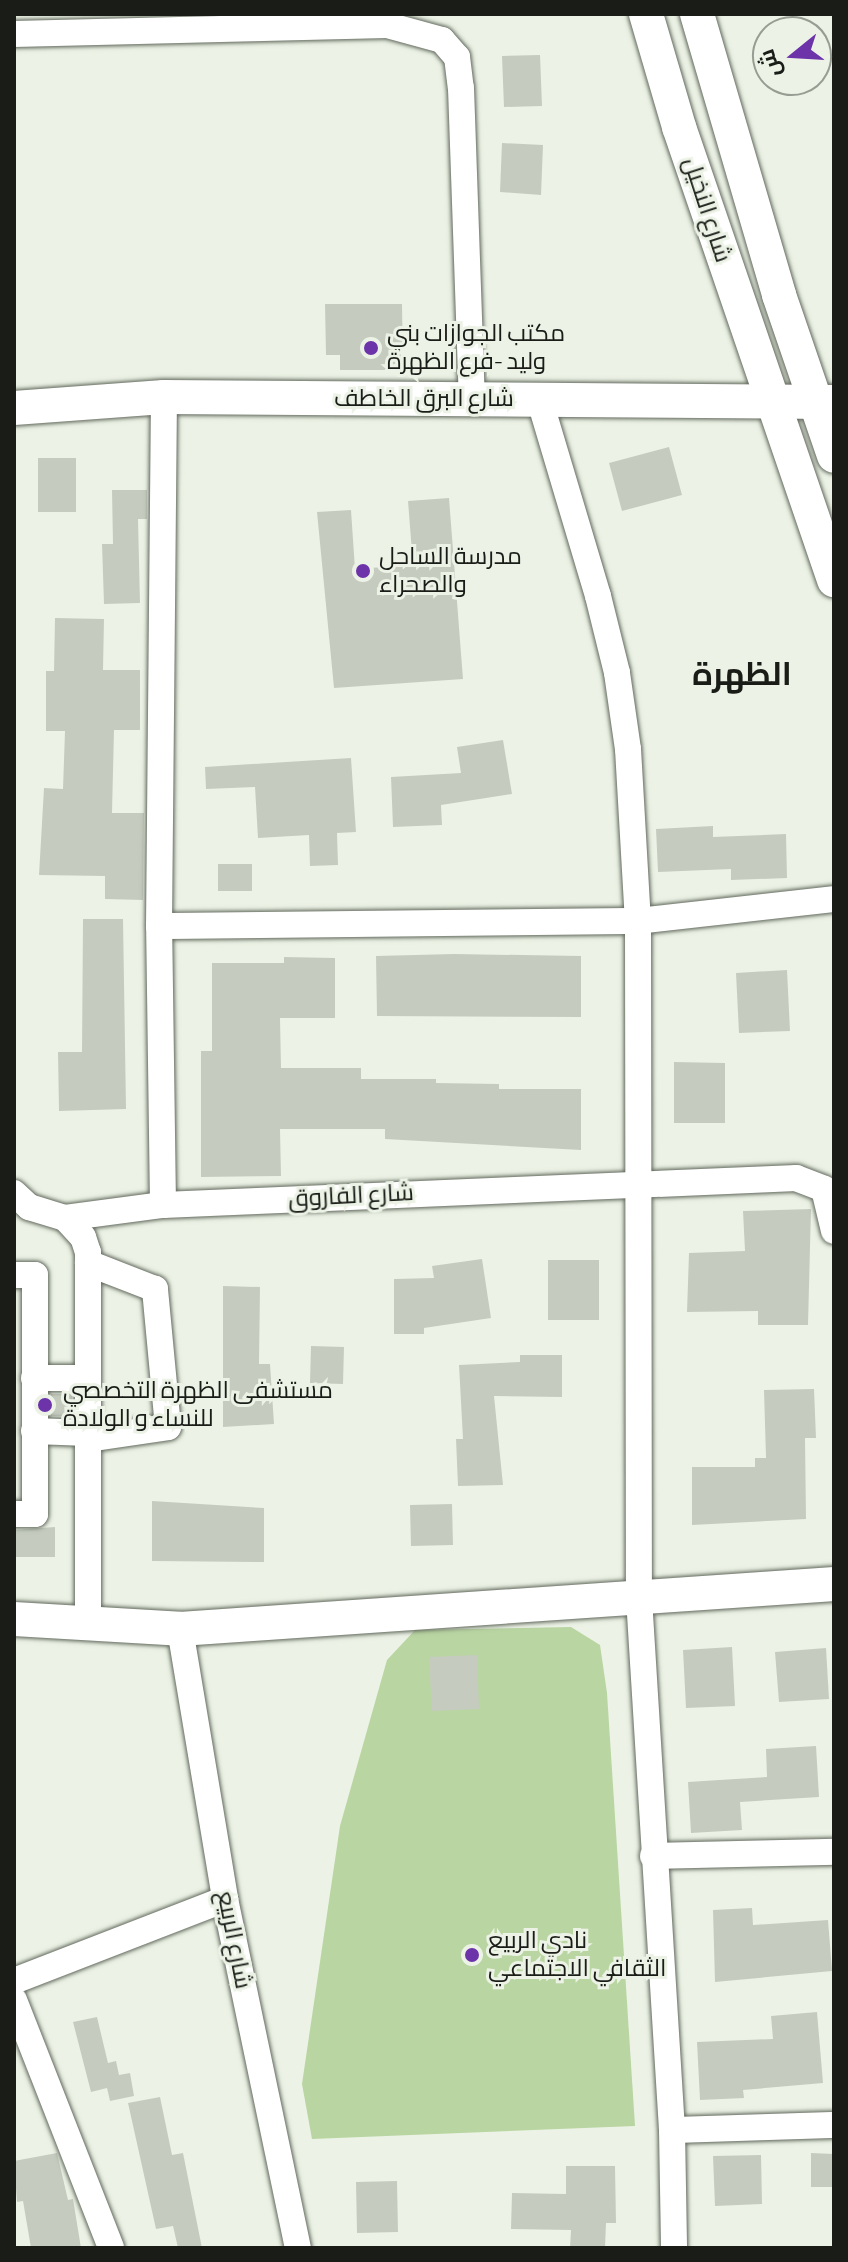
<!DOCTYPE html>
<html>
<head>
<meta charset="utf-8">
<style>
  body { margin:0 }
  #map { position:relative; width:848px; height:2262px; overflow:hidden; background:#ecf3e6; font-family:"Sofia Sans Condensed",Cairo,sans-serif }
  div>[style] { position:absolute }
  .green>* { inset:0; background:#b9d5a2 }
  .building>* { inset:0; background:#c5ccbf }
  .roads { filter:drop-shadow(0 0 2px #62695d) drop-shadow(0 0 2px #62695d) }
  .minor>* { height:26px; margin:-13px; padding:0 13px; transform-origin:13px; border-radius:13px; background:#fff }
  .major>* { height:34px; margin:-17px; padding:0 17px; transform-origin:17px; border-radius:17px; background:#fff }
  .dots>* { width:22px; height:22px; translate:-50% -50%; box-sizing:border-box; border:4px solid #ecf3e6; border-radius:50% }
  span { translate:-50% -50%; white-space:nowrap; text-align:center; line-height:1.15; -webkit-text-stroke:6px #ecf3e6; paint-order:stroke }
  .street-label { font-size:24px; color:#191c17 }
  .poi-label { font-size:24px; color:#191c17 }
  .left { translate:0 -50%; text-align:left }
  .district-label { font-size:32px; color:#191c17; font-weight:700 }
  .frame { position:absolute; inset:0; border:16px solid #191c17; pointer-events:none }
  .north { position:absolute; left:752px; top:16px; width:80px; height:80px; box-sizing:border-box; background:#ecf3e6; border:2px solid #989d93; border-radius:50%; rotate:252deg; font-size:22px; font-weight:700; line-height:32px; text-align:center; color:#191c17 }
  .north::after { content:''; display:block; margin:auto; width:28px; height:36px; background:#6d34aa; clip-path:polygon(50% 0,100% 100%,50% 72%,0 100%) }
</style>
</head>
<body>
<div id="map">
  <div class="green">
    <i style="clip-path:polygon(571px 1627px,600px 1645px,607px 1693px,635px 2126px,312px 2139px,302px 2084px,340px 1826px,387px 1660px,415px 1630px)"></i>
  </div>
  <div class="building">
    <i style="clip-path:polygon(540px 55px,542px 106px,504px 107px,502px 56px)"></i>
    <i style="clip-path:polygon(502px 143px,543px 145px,541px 195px,500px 192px)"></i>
    <i style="clip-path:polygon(325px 304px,402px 304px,403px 370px,340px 370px,340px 355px,326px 355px)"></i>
    <i style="clip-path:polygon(669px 447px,682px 495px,622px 511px,609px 463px)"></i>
    <i style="clip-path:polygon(38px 458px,76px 458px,76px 512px,38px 512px)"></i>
    <i style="clip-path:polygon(112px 490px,147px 490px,147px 519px,138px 519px,140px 603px,104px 604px,102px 544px,113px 544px)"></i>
    <i style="clip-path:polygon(449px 498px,463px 679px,334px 688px,317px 512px,351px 510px,355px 569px,413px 565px,408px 501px)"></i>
    <i style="clip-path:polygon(55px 618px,104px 619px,103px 670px,140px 670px,140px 730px,114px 730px,112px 813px,144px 813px,143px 900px,105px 899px,105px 876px,39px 875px,44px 788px,63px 789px,65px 731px,46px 731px,46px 671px,54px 671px)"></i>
    <i style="clip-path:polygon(503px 740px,512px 794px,441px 805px,442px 825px,393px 827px,391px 777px,461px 773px,457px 747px)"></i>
    <i style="clip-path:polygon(351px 758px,356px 832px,337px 833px,338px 865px,310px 866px,309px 835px,258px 838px,255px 787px,206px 789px,205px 767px)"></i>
    <i style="clip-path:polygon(713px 826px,713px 837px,786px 834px,787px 878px,731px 880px,731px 869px,658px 872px,656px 829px)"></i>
    <i style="clip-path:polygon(218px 864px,252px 864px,252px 891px,218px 891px)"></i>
    <i style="clip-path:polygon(83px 919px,123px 919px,126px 1109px,59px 1111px,58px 1052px,82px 1052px)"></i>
    <i style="clip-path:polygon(454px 954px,581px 956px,581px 1017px,377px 1016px,376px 956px)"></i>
    <i style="clip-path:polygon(284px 957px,335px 958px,335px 1018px,280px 1018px,281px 1068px,361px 1068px,361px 1079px,436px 1079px,436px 1083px,499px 1084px,499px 1089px,581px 1089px,581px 1150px,385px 1139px,385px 1129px,280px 1129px,281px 1176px,201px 1177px,201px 1051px,212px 1051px,212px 963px,284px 963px)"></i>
    <i style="clip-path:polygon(787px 970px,790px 1031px,739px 1033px,736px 973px)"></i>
    <i style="clip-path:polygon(674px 1062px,725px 1063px,725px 1123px,674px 1123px)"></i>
    <i style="clip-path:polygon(811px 1209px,808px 1325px,758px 1325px,758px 1311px,687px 1312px,689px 1253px,745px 1251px,743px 1211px)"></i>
    <i style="clip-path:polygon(482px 1259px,491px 1318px,424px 1328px,424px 1334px,394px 1334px,394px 1279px,434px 1278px,432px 1266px)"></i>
    <i style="clip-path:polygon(548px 1260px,599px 1260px,599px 1320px,548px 1320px)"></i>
    <i style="clip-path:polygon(223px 1286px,260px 1287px,259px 1364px,270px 1364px,274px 1424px,223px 1427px)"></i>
    <i style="clip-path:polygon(311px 1346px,344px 1347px,343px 1384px,310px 1383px)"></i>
    <i style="clip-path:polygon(520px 1355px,562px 1355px,562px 1397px,494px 1396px,503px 1485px,458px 1486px,456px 1439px,463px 1439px,459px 1365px,520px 1362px)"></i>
    <i style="clip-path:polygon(814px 1389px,816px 1438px,805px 1438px,806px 1519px,692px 1525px,692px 1467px,755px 1467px,755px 1458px,766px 1458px,764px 1390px)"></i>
    <i style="clip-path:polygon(51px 1394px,72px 1394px,72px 1416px,51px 1416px)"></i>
    <i style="clip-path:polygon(152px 1501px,264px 1508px,264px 1562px,152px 1561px)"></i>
    <i style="clip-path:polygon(452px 1504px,453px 1545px,411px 1546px,410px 1505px)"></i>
    <i style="clip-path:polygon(55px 1527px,55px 1557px,14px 1557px,14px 1530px)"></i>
    <i style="clip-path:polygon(732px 1647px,735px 1706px,686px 1708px,683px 1650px)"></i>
    <i style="clip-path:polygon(826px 1648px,829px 1699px,779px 1702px,775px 1652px)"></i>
    <i style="clip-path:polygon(477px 1655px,479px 1709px,432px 1711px,429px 1657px)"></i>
    <i style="clip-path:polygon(816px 1746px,819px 1797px,740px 1802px,742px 1830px,691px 1833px,688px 1782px,767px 1777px,766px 1749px)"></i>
    <i style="clip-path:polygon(752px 1908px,753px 1925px,828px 1920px,832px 1971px,715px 1982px,713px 1910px)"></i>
    <i style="clip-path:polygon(817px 2012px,823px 2083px,743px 2090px,744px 2098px,700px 2100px,697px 2042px,773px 2039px,771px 2016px)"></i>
    <i style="clip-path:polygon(97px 2017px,108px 2063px,116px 2061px,119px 2075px,130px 2073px,134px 2096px,110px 2101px,107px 2088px,91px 2092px,73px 2022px)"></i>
    <i style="clip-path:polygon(160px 2097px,172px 2155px,183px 2153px,202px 2248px,178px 2248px,173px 2226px,156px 2229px,128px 2103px)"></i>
    <i style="clip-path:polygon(57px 2153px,68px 2200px,73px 2199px,81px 2248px,31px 2248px,23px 2201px,17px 2202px,14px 2161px)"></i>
    <i style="clip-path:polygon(811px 2153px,834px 2154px,834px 2187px,811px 2187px)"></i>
    <i style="clip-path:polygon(761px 2155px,762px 2204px,715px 2206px,713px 2156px)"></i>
    <i style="clip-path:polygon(566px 2166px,615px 2166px,616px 2223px,606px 2223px,605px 2248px,570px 2248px,571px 2230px,511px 2229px,512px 2193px,566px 2194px)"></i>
    <i style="clip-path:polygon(397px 2181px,398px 2232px,357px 2233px,356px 2182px)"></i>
  </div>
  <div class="roads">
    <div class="minor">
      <i style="left:14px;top:34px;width:373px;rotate:-1.4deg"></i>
      <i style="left:387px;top:25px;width:57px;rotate:15.3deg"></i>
      <i style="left:442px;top:40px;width:23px;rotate:49deg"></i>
      <i style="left:457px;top:57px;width:31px;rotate:83deg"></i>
      <i style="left:461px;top:88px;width:314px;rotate:88deg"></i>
      <i style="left:539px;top:398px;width:207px;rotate:73.4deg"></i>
      <i style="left:598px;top:596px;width:79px;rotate:76.1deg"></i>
      <i style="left:617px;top:673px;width:77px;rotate:81.8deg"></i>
      <i style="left:628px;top:749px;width:172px;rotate:86.7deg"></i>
      <i style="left:638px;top:921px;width:677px;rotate:89.92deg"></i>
      <i style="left:639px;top:1598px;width:533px;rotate:86.45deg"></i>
      <i style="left:672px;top:2130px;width:118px;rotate:89deg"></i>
      <i style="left:159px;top:926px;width:479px;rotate:-0.6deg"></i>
      <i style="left:638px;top:921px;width:197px;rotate:-6.4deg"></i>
      <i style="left:14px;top:1193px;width:21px;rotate:43deg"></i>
      <i style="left:29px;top:1207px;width:38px;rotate:17deg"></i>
      <i style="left:65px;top:1218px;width:26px;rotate:47deg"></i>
      <i style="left:83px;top:1237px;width:16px;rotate:72deg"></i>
      <i style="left:88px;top:1252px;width:374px;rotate:90deg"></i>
      <i style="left:163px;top:1205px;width:279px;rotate:-90.8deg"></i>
      <i style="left:159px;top:926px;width:529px;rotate:-89.46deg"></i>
      <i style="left:65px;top:1218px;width:99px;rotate:-7.6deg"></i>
      <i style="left:163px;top:1205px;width:634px;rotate:-2.44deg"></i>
      <i style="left:796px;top:1178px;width:30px;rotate:21deg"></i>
      <i style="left:824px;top:1189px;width:43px;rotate:76.6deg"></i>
      <i style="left:14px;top:1275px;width:21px"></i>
      <i style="left:35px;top:1275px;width:239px;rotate:90deg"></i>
      <i style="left:35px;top:1514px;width:21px;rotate:180deg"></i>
      <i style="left:34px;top:1378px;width:54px"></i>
      <i style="left:34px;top:1431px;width:54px;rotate:2.1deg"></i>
      <i style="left:88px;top:1439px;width:81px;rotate:-8.5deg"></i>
      <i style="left:168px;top:1427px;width:139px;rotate:-95.4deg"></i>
      <i style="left:155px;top:1289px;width:72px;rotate:-158.8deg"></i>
      <i style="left:180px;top:1629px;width:274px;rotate:80.5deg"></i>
      <i style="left:225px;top:1899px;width:357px;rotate:78.2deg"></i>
      <i style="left:653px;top:1856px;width:181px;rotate:-1.3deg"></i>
      <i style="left:14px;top:1981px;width:226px;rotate:-21.2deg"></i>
      <i style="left:14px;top:2000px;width:266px;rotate:68.6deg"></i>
      <i style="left:672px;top:2130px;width:162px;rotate:-1.8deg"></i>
    </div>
    <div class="major">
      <i style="left:646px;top:14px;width:118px;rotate:73.7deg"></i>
      <i style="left:679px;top:127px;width:479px;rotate:71.1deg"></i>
      <i style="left:697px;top:14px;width:293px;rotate:73.7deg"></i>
      <i style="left:779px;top:295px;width:170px;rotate:71.1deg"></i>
      <i style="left:14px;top:408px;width:150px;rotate:-4.2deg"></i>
      <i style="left:164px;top:397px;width:670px;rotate:0.43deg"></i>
      <i style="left:14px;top:1619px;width:166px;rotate:3.4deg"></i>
      <i style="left:180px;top:1629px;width:656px;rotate:-3.94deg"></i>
    </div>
  </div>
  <div class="dots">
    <i style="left:371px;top:348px;background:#6d34aa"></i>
    <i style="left:363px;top:571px;background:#6d34aa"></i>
    <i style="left:45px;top:1405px;background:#6d34aa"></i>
    <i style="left:472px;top:1955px;background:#6d34aa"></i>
  </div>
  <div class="street-label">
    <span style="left:707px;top:210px;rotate:72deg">شارع النخيل</span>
    <span style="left:424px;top:399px">شارع البرق الخاطف</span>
    <span style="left:351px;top:1196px;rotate:-3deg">شارع الفاروق</span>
    <span style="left:234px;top:1940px;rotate:79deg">شارع الربيع</span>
  </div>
  <div class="poi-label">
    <span class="left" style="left:387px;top:348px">مكتب الجوازات بني<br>وليد -فرع الظهرة</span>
    <span class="left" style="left:379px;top:571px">مدرسة الساحل<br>والصحراء</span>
    <span class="left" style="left:63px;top:1405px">مستشفى الظهرة التخصصي<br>للنساء و الولادة</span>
    <span class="left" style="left:488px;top:1955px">نادي الربيع<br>الثقافي الاجتماعي</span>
  </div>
  <div class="district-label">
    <span style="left:742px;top:676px">الظهرة</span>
  </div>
  <div class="frame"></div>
  <div class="north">ش</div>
</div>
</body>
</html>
